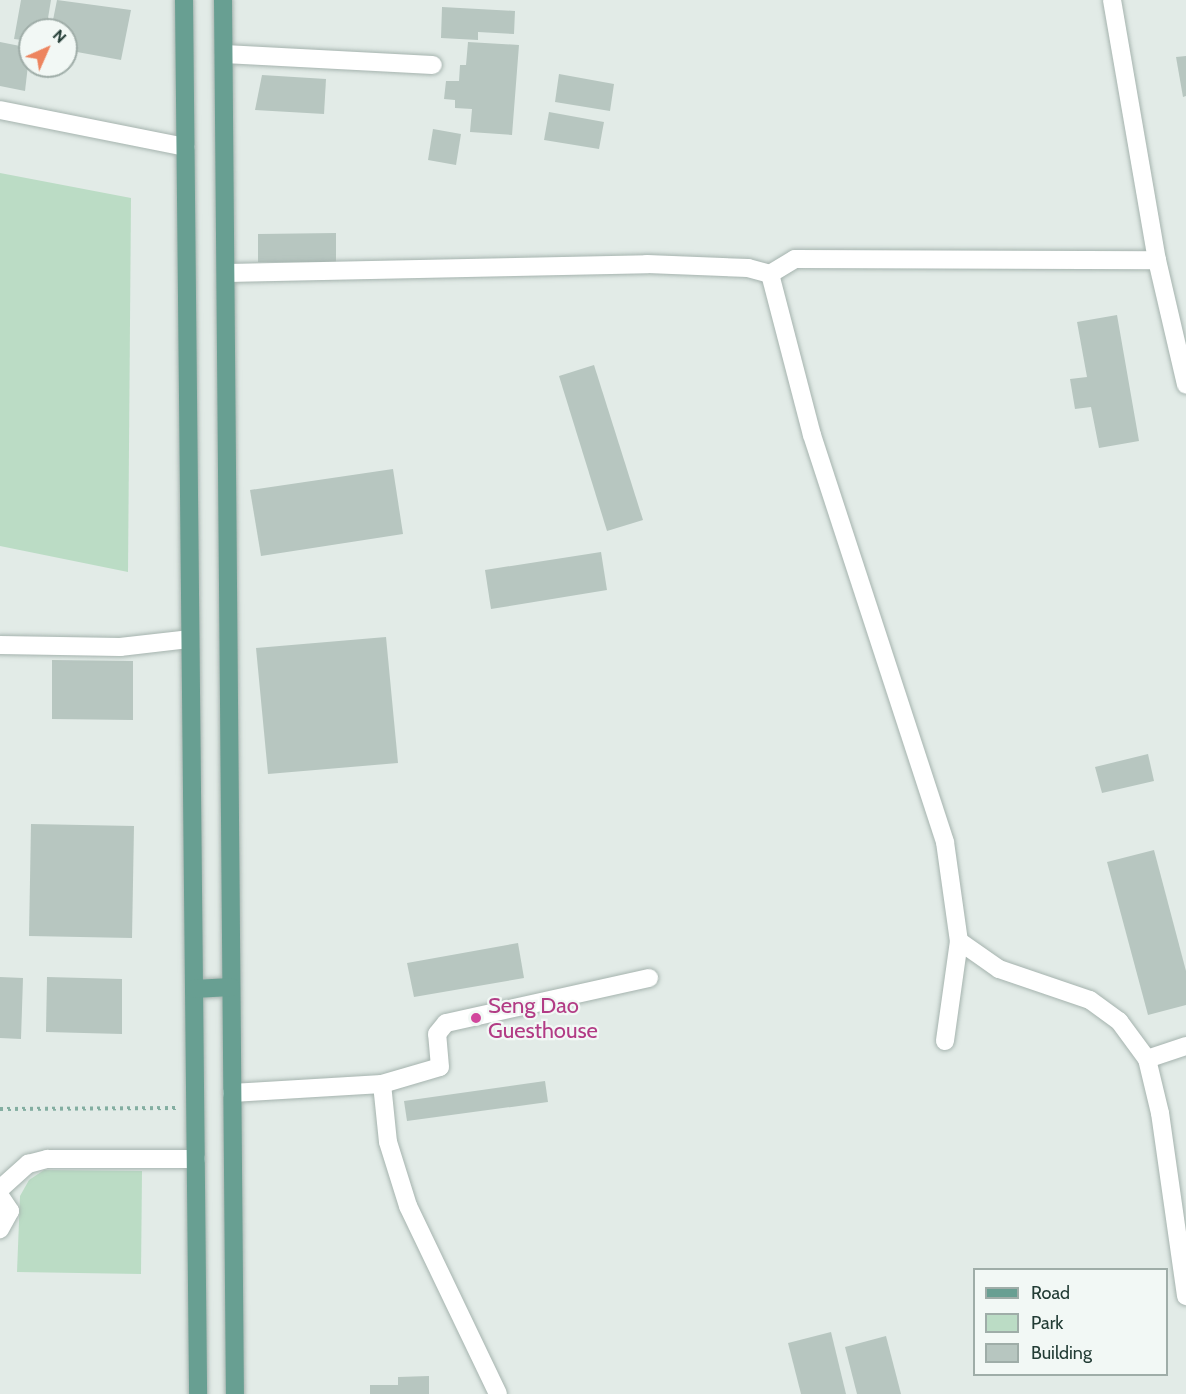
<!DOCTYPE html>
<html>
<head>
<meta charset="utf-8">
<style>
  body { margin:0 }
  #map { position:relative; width:1186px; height:1394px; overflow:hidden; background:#e2ebe7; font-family:Cabin,sans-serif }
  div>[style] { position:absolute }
  .green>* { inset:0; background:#bbdcc5 }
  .building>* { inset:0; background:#b7c6c0 }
  .path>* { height:4px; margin-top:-2px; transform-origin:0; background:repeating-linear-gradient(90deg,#83aea1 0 3px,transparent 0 7.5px) }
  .roads { filter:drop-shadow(0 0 2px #a5b3ae) drop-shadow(0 0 2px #a5b3ae) }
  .minor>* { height:18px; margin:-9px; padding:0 9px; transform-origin:9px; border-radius:9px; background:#fff }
  .major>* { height:18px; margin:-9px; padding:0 9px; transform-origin:9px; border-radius:9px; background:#689f92 }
  .dots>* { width:16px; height:16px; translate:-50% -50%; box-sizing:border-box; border:3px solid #f2f8f5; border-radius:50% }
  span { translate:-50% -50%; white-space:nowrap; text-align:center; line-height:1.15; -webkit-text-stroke:4.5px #f2f8f5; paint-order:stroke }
  .hotel-label { font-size:22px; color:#b23c85 }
  .left { translate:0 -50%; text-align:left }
  .legend { position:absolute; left:973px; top:1268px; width:195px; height:108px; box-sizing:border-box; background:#f2f8f5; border:2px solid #9fada8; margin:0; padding:8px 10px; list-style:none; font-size:18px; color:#223c35 }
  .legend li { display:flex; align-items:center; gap:12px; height:30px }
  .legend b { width:30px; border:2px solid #9fada8 }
  .north { position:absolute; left:18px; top:18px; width:60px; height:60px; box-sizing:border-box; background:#f2f8f5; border:2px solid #9fada8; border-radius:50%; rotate:45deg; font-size:16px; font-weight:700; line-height:24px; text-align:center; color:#223c35 }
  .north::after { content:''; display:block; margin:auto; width:21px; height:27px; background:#ed845e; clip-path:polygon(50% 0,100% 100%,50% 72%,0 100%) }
</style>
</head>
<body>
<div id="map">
  <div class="green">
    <i style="clip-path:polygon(0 173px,131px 198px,128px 572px,0 546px)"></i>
    <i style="clip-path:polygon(44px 1170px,142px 1171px,141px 1274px,17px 1272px,20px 1196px,29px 1180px)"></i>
  </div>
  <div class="building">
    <i style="clip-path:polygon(21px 0,51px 0,46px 30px,30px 30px,30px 41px,14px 39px)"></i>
    <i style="clip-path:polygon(57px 0,131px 10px,121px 60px,66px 50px,66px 30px,51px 30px)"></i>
    <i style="clip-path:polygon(442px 7px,515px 11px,514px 34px,478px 32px,478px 40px,441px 38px)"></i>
    <i style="clip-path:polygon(0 42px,30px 48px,25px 91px,0 86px)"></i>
    <i style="clip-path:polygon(468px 42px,519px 45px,512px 135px,470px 132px,472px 109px,455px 108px,455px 100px,444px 99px,446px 81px,459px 81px,460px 65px,466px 65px)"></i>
    <i style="clip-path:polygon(1186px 56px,1186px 96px,1183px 97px,1176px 57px)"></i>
    <i style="clip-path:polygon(559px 74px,614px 84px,610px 111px,555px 102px)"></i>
    <i style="clip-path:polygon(262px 75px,326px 79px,324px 114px,255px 110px)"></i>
    <i style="clip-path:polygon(549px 112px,604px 122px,599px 149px,544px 140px)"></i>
    <i style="clip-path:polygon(433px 129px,461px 134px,456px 165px,428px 160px)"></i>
    <i style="clip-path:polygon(336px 233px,336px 262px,258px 262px,258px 234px)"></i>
    <i style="clip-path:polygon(1117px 315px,1139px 441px,1099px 448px,1091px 407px,1075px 409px,1070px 379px,1087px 377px,1077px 322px)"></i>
    <i style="clip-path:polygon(594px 365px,643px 520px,607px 531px,559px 376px)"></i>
    <i style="clip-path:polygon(393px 469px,403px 534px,261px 556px,250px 490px)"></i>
    <i style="clip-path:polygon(601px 552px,607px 590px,491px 609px,485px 570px)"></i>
    <i style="clip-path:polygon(386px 637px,398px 763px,268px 774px,256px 648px)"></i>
    <i style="clip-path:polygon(52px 660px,133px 661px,133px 720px,52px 719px)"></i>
    <i style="clip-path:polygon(1148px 754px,1154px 781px,1102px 793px,1095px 767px)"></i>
    <i style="clip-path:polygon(31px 824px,134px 826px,132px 938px,29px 936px)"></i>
    <i style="clip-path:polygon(1154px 850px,1186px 971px,1186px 1005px,1148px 1015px,1107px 862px)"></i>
    <i style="clip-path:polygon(518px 943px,524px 978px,414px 997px,407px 963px)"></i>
    <i style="clip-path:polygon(0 977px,23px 978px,21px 1039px,0 1038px)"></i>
    <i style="clip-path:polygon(47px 977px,122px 979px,122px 1034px,46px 1032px)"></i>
    <i style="clip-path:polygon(545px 1081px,548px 1102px,407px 1121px,404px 1101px)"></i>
    <i style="clip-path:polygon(831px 1332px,846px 1394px,801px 1394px,788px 1343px)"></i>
    <i style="clip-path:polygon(886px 1336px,901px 1394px,857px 1394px,845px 1347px)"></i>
    <i style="clip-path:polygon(429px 1376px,429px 1394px,370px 1394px,370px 1385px,398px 1385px,398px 1377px)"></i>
  </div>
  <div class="path">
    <i style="left:0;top:1109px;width:176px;rotate:-0.3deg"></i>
  </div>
  <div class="roads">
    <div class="minor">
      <i style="left:1112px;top:0;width:264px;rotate:80.2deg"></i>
      <i style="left:1157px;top:260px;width:128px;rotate:76.9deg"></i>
      <i style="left:224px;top:54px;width:209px;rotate:3deg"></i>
      <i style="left:0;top:110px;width:189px;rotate:11.3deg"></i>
      <i style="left:227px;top:273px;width:420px;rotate:-1.2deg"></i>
      <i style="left:647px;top:264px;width:101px;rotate:2.3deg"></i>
      <i style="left:748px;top:268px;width:23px;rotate:15deg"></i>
      <i style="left:770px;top:274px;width:29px;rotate:-31deg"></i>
      <i style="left:795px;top:259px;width:362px;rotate:0.2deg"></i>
      <i style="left:770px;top:274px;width:166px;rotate:75.4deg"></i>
      <i style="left:812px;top:435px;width:428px;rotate:71.9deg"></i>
      <i style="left:945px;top:842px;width:100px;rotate:82deg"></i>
      <i style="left:959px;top:941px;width:101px;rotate:98deg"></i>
      <i style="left:0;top:645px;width:120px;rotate:1deg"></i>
      <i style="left:120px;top:647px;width:69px;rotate:-6.6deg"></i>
      <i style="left:959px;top:941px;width:49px;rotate:35deg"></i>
      <i style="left:999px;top:969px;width:96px;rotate:18.8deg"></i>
      <i style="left:1090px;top:1000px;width:36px;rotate:36deg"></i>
      <i style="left:1119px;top:1021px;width:47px;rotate:53.6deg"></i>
      <i style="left:1147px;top:1059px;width:56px;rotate:76.5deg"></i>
      <i style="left:1160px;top:1113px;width:185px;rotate:81.9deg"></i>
      <i style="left:1147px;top:1059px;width:41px;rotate:-18.4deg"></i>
      <i style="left:382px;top:1084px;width:60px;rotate:-16.3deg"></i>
      <i style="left:440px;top:1067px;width:33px;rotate:-95deg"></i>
      <i style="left:437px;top:1034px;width:14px;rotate:-51deg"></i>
      <i style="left:446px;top:1023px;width:208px;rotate:-12.5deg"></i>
      <i style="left:232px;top:1093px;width:150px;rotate:-3.4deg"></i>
      <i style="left:382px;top:1084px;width:58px;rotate:84.1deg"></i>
      <i style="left:388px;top:1142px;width:67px;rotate:72.6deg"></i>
      <i style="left:408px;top:1206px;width:208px;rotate:64.4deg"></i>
      <i style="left:0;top:1189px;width:38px;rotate:-42deg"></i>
      <i style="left:28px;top:1164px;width:20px;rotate:-15deg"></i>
      <i style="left:47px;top:1159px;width:149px"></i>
      <i style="left:0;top:1196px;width:18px;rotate:56deg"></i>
      <i style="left:10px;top:1211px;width:21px;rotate:119deg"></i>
    </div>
    <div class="major">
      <i style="left:184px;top:0;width:1394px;rotate:89.42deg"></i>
      <i style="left:223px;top:0;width:1394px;rotate:89.51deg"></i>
      <i style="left:194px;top:989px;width:37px;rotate:-3deg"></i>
    </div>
  </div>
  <div class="dots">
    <i style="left:476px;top:1018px;background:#d1479c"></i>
  </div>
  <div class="hotel-label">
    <span class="left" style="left:488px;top:1018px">Seng Dao<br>Guesthouse</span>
  </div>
  <ul class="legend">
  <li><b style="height:8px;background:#689f92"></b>Road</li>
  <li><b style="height:16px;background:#bbdcc5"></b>Park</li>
  <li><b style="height:16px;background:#b7c6c0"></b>Building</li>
  </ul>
  <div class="north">N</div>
</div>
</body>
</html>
